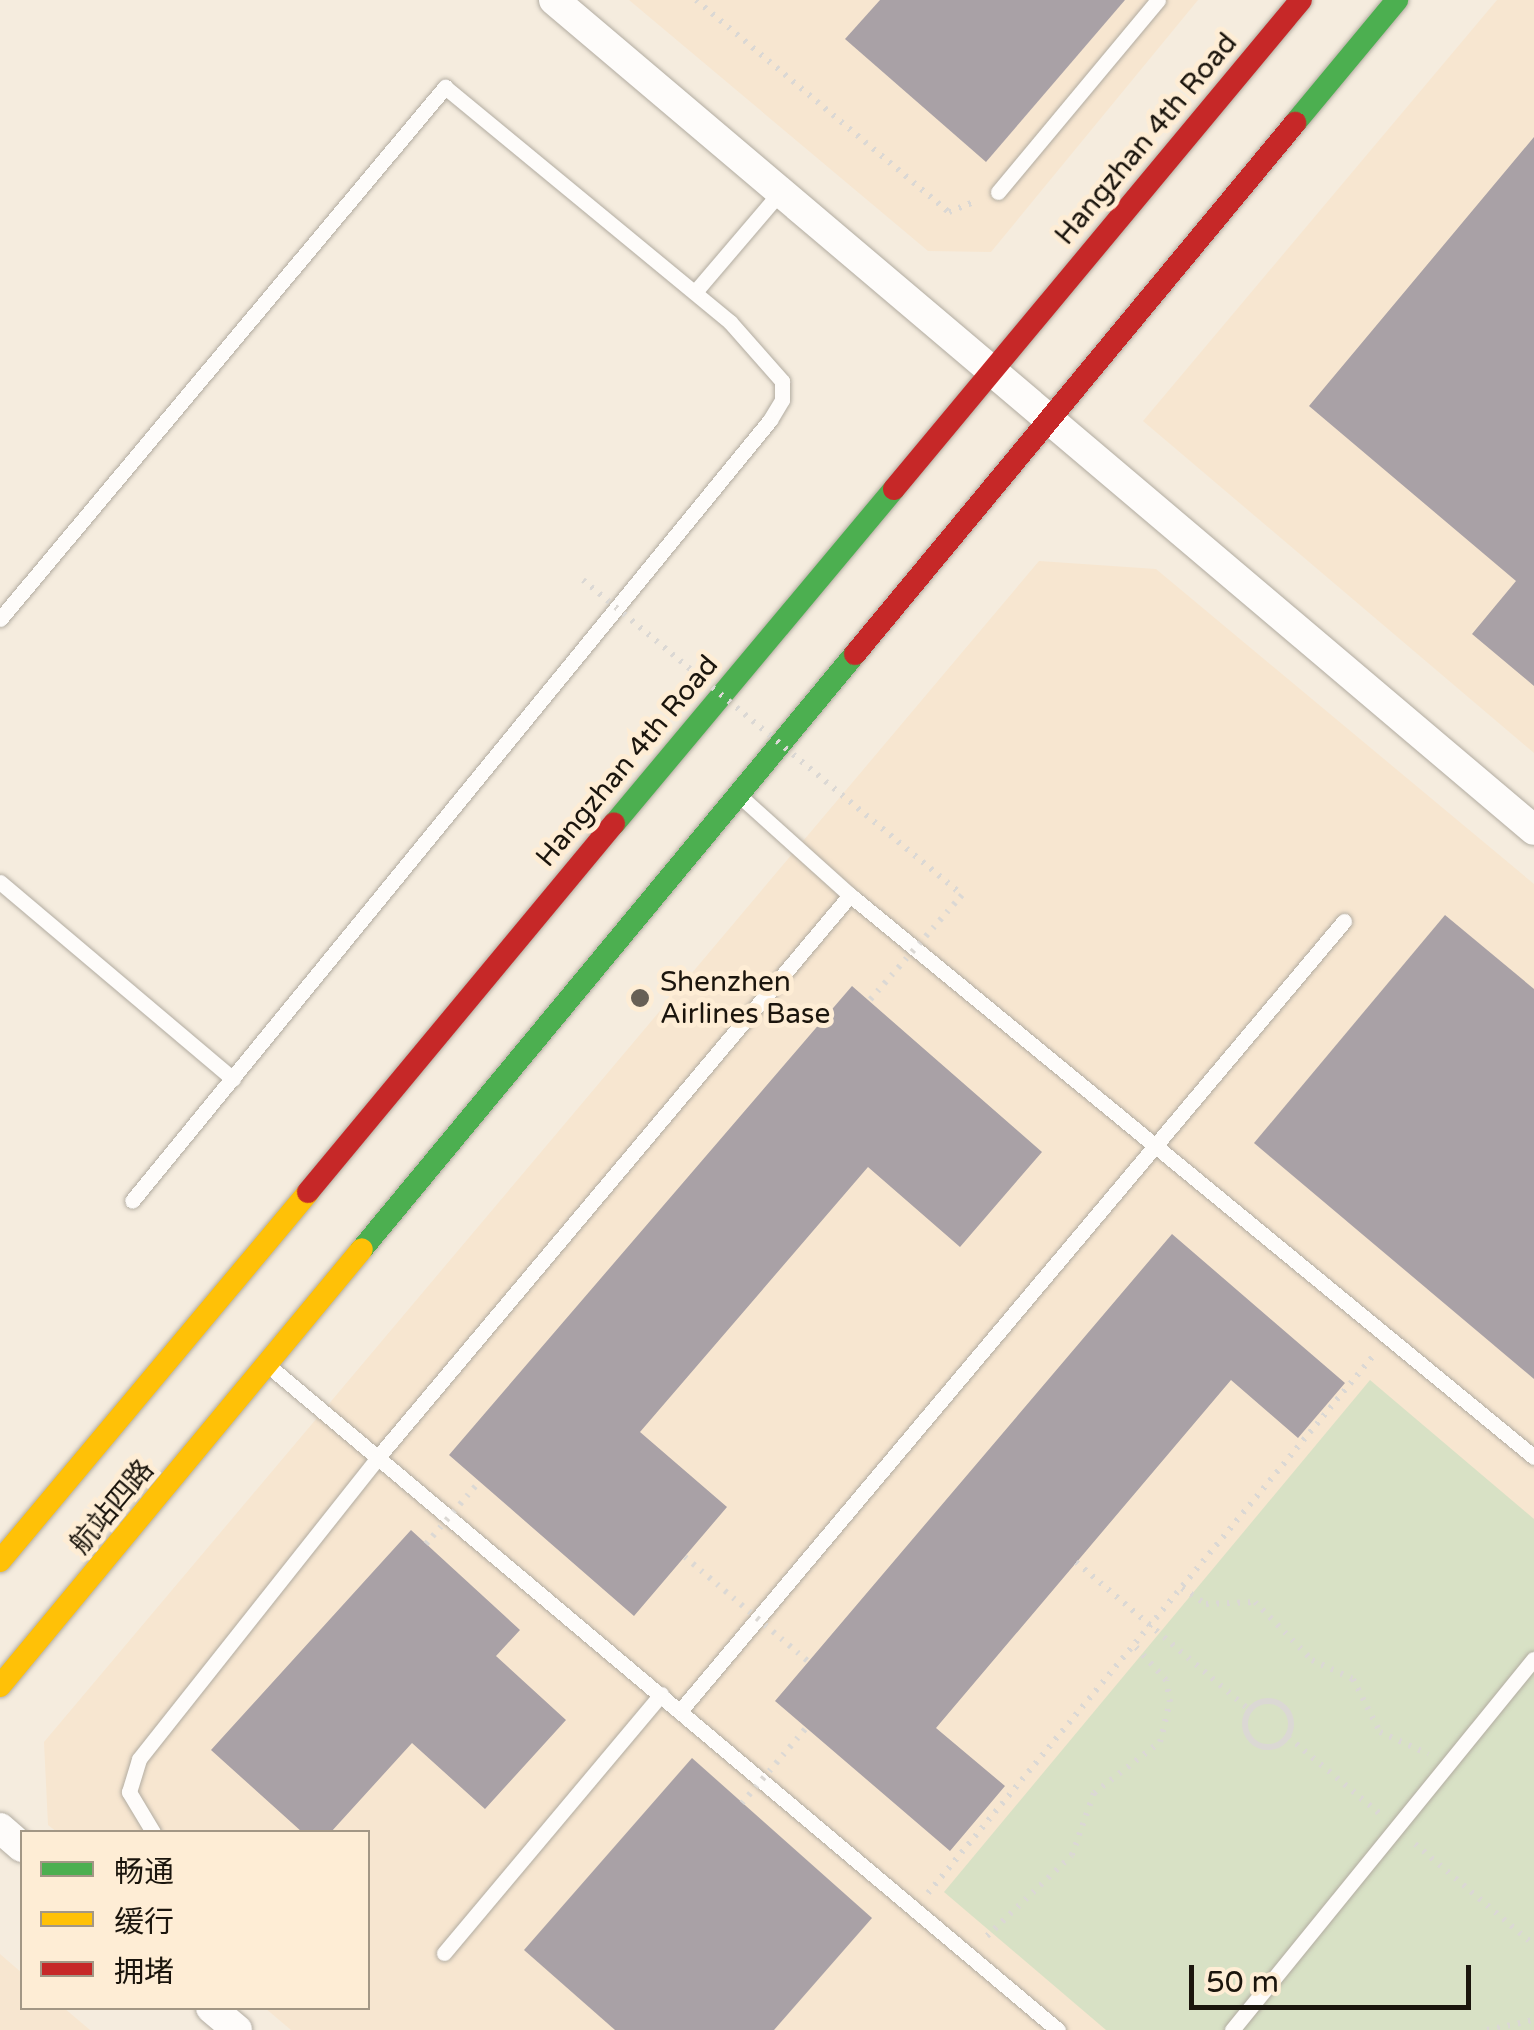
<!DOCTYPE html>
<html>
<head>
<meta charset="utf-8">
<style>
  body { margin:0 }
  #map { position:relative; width:1534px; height:2030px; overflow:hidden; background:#f5ecde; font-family:"Varela Round","Noto Sans SC",sans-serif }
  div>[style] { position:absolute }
  .built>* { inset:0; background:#f7e6d0 }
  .green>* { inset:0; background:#d8e1c5 }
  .building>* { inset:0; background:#a9a1a6 }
  .path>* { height:6px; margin-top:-3px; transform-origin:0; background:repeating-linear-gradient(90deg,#dbd8d4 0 2.5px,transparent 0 10.5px) }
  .path>.ring { margin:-3px; padding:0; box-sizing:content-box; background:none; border:6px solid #dbd8d4; border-radius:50% }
  .roads { filter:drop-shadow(0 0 2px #b2aca1) drop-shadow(0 0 2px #b2aca1) }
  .lane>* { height:15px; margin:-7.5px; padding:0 7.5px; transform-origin:7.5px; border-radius:7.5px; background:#fefcfa }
  .street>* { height:30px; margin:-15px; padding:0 15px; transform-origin:15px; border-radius:15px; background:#fefcfa }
  .fast>* { height:22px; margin:-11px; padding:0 11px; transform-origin:11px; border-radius:11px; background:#4caf50 }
  .slow>* { height:22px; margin:-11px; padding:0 11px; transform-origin:11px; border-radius:11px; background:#ffc107 }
  .jam>* { height:22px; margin:-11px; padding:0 11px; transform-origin:11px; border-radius:11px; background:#c62828 }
  .path-bridge>* { height:6px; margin-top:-3px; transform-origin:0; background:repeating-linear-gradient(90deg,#dbd8d4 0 2.5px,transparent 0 10.5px) }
  .dots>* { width:28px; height:28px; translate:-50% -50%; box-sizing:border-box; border:5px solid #feedd5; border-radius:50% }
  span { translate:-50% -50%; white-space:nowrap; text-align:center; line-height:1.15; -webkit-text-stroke:10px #feedd5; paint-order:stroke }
  .street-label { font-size:28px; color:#1b150d }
  .poi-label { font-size:28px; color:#1b150d }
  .left { translate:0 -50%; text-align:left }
  .legend { position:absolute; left:20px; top:1830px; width:350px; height:180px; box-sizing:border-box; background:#feedd5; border:2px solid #a39785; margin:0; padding:12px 18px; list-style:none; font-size:30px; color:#1b150d }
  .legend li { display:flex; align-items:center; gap:20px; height:50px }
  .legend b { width:50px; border:2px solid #a39785 }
  .scale { position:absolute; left:1189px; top:1965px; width:282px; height:45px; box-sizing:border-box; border:5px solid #1b150d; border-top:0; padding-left:12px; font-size:30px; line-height:35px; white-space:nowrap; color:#1b150d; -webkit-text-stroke:8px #feedd5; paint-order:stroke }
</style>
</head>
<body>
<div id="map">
  <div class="built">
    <i style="clip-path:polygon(629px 0,1198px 0,991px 252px,928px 251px)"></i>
    <i style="clip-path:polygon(1497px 0,1534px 0,1534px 753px,1143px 421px)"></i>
    <i style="clip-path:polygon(1039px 561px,1156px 569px,1534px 884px,1534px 2030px,291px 2030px,265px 2008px,368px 2008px,368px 1832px,57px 1832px,48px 1825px,44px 1742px)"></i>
    <i style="clip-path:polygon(0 1954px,22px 1973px,22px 2008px,64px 2008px,90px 2030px,0 2030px)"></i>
  </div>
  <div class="green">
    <i style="clip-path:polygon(1370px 1380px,1534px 1519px,1534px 2030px,1106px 2030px,944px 1892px)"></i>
  </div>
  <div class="building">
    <i style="clip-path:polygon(880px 0,1125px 0,986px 162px,845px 39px)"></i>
    <i style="clip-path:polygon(1534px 137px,1534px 686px,1472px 634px,1516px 581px,1309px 406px)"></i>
    <i style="clip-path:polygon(1445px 915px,1534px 989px,1534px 1379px,1254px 1143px)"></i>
    <i style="clip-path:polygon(852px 986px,1042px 1152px,960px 1247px,868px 1167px,640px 1432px,727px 1507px,634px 1616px,449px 1455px)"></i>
    <i style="clip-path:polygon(1172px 1234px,1345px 1383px,1298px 1438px,1231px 1380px,936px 1728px,1005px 1786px,950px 1851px,775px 1701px)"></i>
    <i style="clip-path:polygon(411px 1530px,520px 1630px,496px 1656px,566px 1720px,485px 1809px,412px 1743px,331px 1832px,302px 1832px,211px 1750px)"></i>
    <i style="clip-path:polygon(692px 1758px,872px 1918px,774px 2030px,615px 2030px,524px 1950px)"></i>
  </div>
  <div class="path">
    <i style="left:696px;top:0;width:330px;rotate:40deg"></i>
    <i style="left:949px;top:212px;width:29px;rotate:-22deg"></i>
    <i style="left:1076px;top:1562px;width:228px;rotate:40.5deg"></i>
    <i style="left:1182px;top:1588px;width:29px;rotate:34deg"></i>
    <i style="left:1206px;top:1604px;width:49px;rotate:-2.3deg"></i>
    <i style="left:1255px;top:1602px;width:81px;rotate:45.5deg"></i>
    <i style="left:1312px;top:1660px;width:45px;rotate:24.9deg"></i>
    <i style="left:1353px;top:1679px;width:59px;rotate:63deg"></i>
    <i style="left:1380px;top:1732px;width:53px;rotate:24.6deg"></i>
    <i class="ring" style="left:1245px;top:1701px;width:40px;height:40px"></i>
    <i style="left:1288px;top:1737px;width:119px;rotate:39.9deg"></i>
    <i style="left:1415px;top:1844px;width:156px;rotate:40.3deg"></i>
    <i style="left:928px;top:1893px;width:697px;rotate:-50.35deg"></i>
    <i style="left:987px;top:1936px;width:117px;rotate:-43.6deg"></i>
    <i style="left:1072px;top:1855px;width:66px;rotate:-70.5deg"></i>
    <i style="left:1094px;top:1793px;width:83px;rotate:-37.7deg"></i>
    <i style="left:1160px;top:1742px;width:41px;rotate:-76deg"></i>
    <i style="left:1170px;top:1702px;width:22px;rotate:-100deg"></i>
    <i style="left:1166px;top:1680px;width:47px;rotate:-132.4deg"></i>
    <i style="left:1487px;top:2030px;width:48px;rotate:-12deg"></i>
  </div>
  <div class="roads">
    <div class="lane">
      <i style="left:998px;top:192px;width:250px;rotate:-50.2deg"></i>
      <i style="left:695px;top:292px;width:131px;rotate:-49.6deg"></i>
      <i style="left:0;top:619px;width:694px;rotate:-50.09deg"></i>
      <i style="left:445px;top:87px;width:369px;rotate:39.5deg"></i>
      <i style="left:730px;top:322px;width:79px;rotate:48.6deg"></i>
      <i style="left:782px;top:381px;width:19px;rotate:90deg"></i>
      <i style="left:782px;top:400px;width:23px;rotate:121deg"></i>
      <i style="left:770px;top:420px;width:1008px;rotate:129.25deg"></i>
      <i style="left:741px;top:797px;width:147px;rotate:42deg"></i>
      <i style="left:850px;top:895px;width:885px;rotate:39.41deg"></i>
      <i style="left:0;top:882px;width:305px;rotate:40.2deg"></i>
      <i style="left:270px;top:1367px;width:1030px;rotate:40.08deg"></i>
      <i style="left:680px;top:1711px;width:1032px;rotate:-49.95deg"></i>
      <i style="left:153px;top:1832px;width:47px;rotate:-121deg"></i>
      <i style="left:129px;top:1792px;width:34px;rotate:-73deg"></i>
      <i style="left:139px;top:1759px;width:385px;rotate:-51.6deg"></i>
      <i style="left:378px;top:1457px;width:734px;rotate:-49.97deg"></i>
      <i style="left:444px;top:1953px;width:338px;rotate:-50deg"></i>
      <i style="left:1232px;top:2030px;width:478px;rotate:-50.9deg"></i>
    </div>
    <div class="street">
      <i style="left:554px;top:0;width:1284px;rotate:40.26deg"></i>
      <i style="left:0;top:1828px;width:29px;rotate:41deg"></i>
      <i style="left:211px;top:2008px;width:34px;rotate:40deg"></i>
    </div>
    <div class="fast">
      <i style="left:1295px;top:123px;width:160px;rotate:-50.3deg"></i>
      <i style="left:614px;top:824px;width:437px;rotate:-50.1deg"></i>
      <i style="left:362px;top:1249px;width:773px;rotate:-50.36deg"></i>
    </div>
    <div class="slow">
      <i style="left:0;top:1561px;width:481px;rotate:-50.1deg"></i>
      <i style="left:0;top:1686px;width:567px;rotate:-50.36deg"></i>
    </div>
    <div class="jam">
      <i style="left:894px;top:489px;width:636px;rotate:-50.23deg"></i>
      <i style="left:855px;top:654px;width:690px;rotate:-50.35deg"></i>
      <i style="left:308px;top:1192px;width:479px;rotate:-50.3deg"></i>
    </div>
  </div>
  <div class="path-bridge">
    <i style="left:583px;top:580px;width:493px;rotate:39.7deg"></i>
    <i style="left:962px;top:895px;width:141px;rotate:131.3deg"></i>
    <i style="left:426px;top:1544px;width:82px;rotate:-49.5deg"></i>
    <i style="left:685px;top:1557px;width:162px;rotate:40.3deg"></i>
    <i style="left:742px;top:1803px;width:99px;rotate:-49.5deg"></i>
  </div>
  <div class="dots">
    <i style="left:640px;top:998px;background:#676056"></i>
  </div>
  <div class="street-label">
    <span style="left:1146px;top:139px;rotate:-50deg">Hangzhan 4th Road</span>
    <span style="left:627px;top:761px;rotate:-50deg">Hangzhan 4th Road</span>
    <span style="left:112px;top:1507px;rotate:-50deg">航站四路</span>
  </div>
  <div class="poi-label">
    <span class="left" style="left:660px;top:998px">Shenzhen<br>Airlines Base</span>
  </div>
  <ul class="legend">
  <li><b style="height:12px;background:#4caf50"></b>畅通</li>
  <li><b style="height:12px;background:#ffc107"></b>缓行</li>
  <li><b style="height:12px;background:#c62828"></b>拥堵</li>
  </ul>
  <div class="scale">50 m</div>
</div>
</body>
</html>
